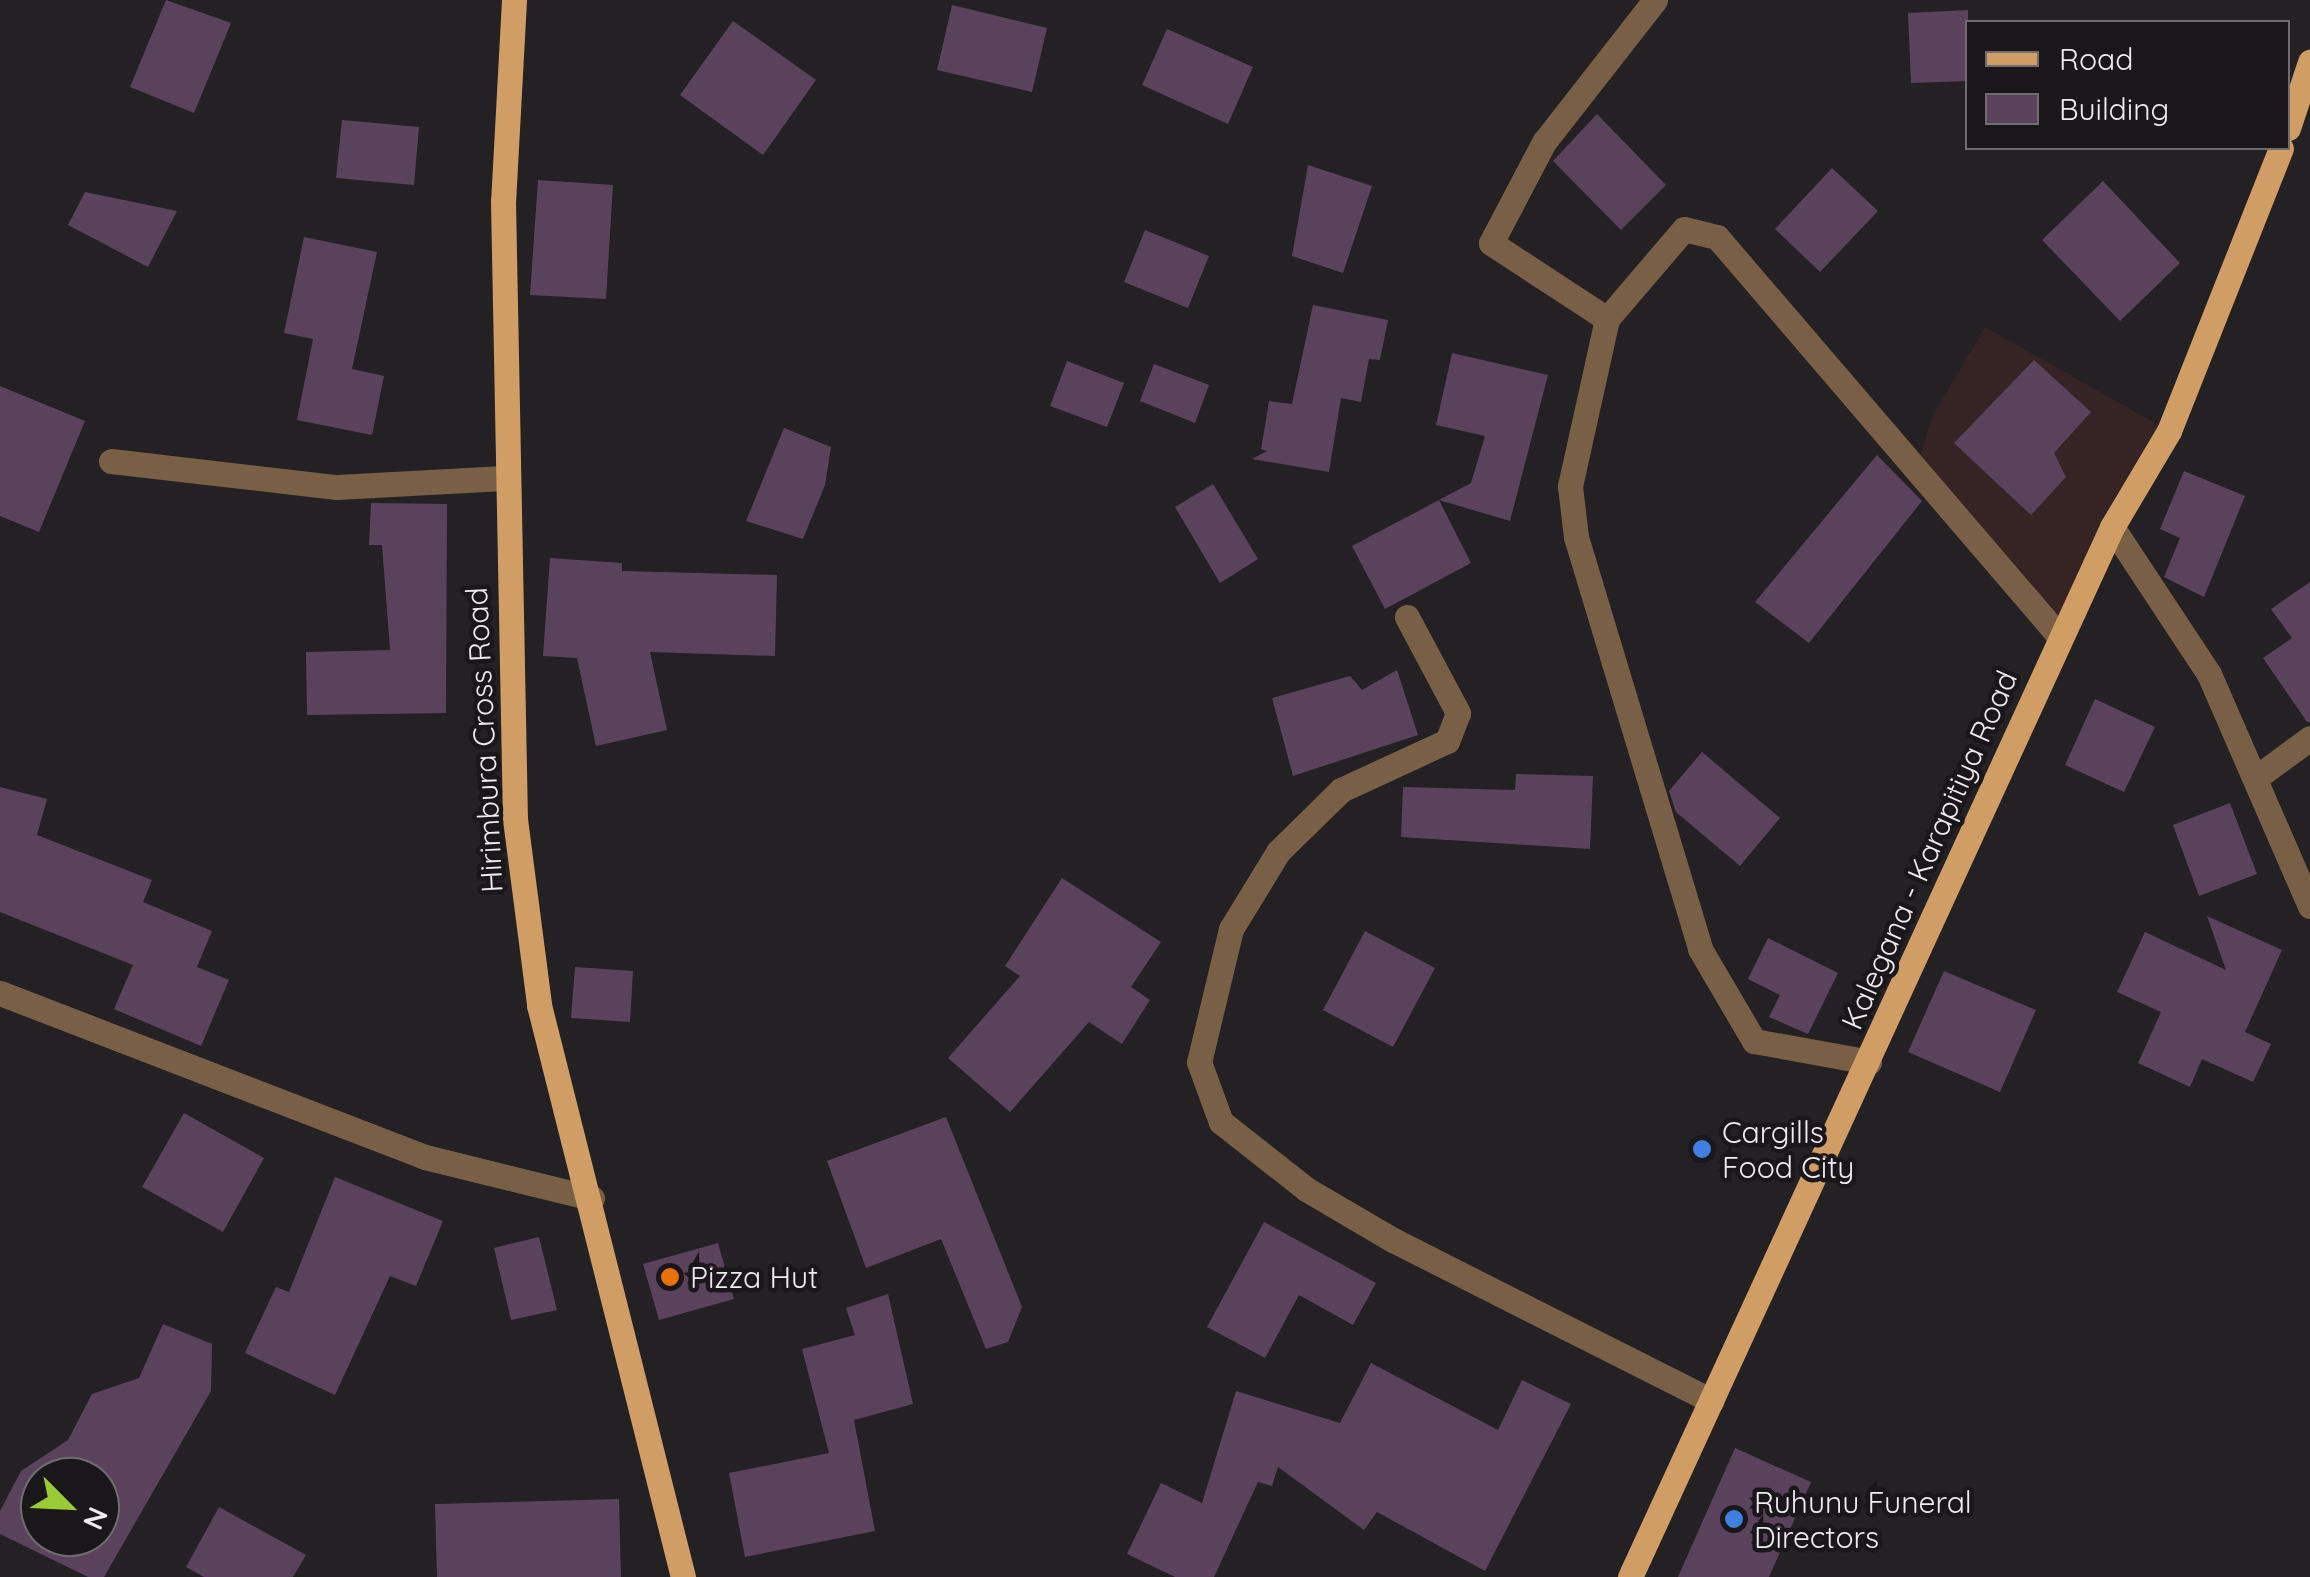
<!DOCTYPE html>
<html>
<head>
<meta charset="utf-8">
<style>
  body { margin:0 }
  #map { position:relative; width:2310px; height:1577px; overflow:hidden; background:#232124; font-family:Quicksand,sans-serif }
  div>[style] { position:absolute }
  .commercial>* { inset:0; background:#362324 }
  .building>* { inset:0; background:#5a425c }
  .minor>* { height:25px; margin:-12.5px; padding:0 12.5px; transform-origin:12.5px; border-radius:12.5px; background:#785f45 }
  .major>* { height:25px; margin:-12.5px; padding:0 12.5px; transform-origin:12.5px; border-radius:12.5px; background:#d09d64 }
  .dots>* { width:28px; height:28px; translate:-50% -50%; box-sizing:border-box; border:5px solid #1a171a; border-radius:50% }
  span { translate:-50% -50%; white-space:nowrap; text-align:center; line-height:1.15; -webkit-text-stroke:9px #1a171a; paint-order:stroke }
  .street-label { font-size:30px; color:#edebed }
  .poi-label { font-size:30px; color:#edebed }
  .left { translate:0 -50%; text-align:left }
  .legend { position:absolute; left:1965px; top:20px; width:325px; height:130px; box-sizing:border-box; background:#1a171a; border:2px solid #6e6c6e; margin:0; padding:12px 18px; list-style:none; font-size:30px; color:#edebed }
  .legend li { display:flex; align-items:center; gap:20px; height:50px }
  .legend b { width:50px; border:2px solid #6e6c6e }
  .north { position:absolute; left:20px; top:1457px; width:100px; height:100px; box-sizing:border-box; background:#1a171a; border:2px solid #6e6c6e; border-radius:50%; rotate:114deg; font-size:28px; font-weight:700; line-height:40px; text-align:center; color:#edebed }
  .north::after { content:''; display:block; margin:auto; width:35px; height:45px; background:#99cb36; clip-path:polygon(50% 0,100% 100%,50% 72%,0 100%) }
</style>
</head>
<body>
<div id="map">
  <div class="commercial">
    <i style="clip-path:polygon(1985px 327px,2169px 431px,2060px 637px,1915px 474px,1932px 417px)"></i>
  </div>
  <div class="building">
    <i style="clip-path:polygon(166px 0,231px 23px,194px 113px,130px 87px)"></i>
    <i style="clip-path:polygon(952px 5px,1047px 28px,1032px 92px,937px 70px)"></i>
    <i style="clip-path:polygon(1968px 10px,1968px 81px,1911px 83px,1908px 13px)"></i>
    <i style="clip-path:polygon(733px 21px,816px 80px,763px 155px,680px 95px)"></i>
    <i style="clip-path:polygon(1167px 29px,1253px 67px,1228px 124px,1142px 85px)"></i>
    <i style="clip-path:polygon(1597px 114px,1666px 185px,1621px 230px,1553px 161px)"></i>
    <i style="clip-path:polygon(342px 120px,419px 127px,414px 185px,336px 178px)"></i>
    <i style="clip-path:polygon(1308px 165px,1372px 186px,1343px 273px,1292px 256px)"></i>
    <i style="clip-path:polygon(1832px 168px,1878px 211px,1820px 272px,1775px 229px)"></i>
    <i style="clip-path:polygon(538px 180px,613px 185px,606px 299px,530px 295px)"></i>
    <i style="clip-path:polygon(2103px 181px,2180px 263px,2120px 321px,2042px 240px)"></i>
    <i style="clip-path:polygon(85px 192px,177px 211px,148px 267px,68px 225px)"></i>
    <i style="clip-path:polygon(1145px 230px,1209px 256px,1188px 308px,1124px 282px)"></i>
    <i style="clip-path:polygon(304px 237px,377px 252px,352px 369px,384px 376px,372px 435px,297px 420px,313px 339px,284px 333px)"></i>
    <i style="clip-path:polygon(1313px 305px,1388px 320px,1380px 360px,1369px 359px,1361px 402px,1341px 398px,1329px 472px,1252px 459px,1267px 451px,1261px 449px,1269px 401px,1292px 404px)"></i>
    <i style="clip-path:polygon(1452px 353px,1548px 375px,1510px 521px,1439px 500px,1471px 483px,1485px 436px,1436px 425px)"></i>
    <i style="clip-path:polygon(2034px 360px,2091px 412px,2054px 453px,2066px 477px,2031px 515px,1954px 443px)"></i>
    <i style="clip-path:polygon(1067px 361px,1124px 383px,1107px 427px,1050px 406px)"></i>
    <i style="clip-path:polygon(1154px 364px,1209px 385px,1195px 423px,1140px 401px)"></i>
    <i style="clip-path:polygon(0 386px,85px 421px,39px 532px,0 516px)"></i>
    <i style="clip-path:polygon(784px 428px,831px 447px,825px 485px,803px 539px,746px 521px)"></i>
    <i style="clip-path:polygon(1877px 455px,1922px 501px,1809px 643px,1755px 602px)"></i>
    <i style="clip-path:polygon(2184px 471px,2245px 496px,2204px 597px,2164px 577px,2180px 538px,2160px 529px)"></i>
    <i style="clip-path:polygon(1213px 484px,1258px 559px,1220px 583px,1175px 507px)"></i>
    <i style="clip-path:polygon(1439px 500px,1471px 563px,1385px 609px,1352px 546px)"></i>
    <i style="clip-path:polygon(371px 503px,447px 504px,446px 713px,307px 715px,306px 652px,390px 650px,382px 545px,369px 545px)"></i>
    <i style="clip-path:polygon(550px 558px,622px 563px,622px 571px,777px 575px,775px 656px,650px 652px,667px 730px,596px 746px,577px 658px,543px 656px)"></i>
    <i style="clip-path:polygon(2310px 582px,2310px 722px,2307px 722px,2263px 658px,2292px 638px,2271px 609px)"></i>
    <i style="clip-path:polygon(1397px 670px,1418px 735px,1293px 776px,1272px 698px,1350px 676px,1362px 690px)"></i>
    <i style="clip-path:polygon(2095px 699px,2155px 727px,2124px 792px,2065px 765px)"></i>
    <i style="clip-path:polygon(1702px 752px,1780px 818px,1740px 866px,1676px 812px,1669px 791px)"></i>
    <i style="clip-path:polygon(1516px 774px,1593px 776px,1590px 849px,1401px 837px,1403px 787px,1515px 790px)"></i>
    <i style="clip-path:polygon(0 787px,47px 799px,37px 835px,152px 880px,143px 902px,212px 931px,197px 967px,229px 980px,201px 1046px,114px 1009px,133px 965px,0 912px)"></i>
    <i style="clip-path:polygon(2230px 803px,2257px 874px,2199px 896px,2173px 825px)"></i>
    <i style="clip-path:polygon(1062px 878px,1161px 942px,1131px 987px,1150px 1000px,1122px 1044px,1089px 1022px,1010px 1112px,948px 1058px,1020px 976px,1005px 966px)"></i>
    <i style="clip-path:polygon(2207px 916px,2282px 950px,2245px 1032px,2271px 1044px,2253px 1082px,2202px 1059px,2190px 1087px,2138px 1063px,2161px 1012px,2117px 992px,2145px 932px,2226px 970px)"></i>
    <i style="clip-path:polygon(1365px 931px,1435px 968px,1393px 1047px,1323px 1010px)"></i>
    <i style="clip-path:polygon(1768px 938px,1838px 973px,1808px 1034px,1769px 1017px,1780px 995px,1748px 979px)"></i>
    <i style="clip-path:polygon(575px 967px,633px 971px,630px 1022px,571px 1018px)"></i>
    <i style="clip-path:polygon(1944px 971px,2036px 1010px,2000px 1092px,1908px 1052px)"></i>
    <i style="clip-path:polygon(184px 1113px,264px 1158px,223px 1232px,142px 1187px)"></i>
    <i style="clip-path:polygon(946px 1117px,1022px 1307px,1008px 1342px,986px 1349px,941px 1239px,866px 1268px,827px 1161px)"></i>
    <i style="clip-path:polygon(335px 1177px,443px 1221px,416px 1286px,390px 1276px,335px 1395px,245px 1353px,276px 1287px,289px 1292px)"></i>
    <i style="clip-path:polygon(1264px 1222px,1376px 1283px,1353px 1325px,1299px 1295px,1265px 1358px,1207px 1327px)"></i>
    <i style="clip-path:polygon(539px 1237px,557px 1310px,511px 1320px,494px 1248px)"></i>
    <i style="clip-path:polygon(718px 1243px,734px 1299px,659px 1320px,643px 1264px)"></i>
    <i style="clip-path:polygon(888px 1294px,913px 1404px,854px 1420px,875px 1531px,745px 1557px,729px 1473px,829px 1453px,802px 1349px,855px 1335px,846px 1308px)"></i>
    <i style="clip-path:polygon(evenodd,163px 1324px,212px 1344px,211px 1391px,104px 1577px,88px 1577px,0 1534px,0 1511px,21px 1471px,68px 1440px,92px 1394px,139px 1378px,163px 1324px,40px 1477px,100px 1477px,100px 1537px,40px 1537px,40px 1477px)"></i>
    <i style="clip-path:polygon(1371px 1363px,1498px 1430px,1522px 1380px,1571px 1404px,1485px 1571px,1377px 1512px,1364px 1530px,1278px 1467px,1272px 1486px,1258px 1482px,1214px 1577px,1175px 1577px,1127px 1554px,1161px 1483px,1202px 1503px,1236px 1391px,1340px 1423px)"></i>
    <i style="clip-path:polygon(1735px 1448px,1811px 1482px,1769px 1577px,1678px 1577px)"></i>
    <i style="clip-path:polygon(619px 1499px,621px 1577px,437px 1577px,435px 1504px)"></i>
    <i style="clip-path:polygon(219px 1507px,306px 1555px,293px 1577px,204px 1577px,186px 1567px)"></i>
  </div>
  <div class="minor">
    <i style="left:1655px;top:0;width:180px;rotate:128deg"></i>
    <i style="left:1544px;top:142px;width:114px;rotate:117.7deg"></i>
    <i style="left:1491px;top:243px;width:139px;rotate:33.2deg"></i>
    <i style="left:1607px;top:319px;width:118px;rotate:-49.5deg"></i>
    <i style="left:1684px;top:229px;width:34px;rotate:14deg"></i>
    <i style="left:1717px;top:237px;width:527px;rotate:49.39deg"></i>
    <i style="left:1607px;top:319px;width:171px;rotate:102.5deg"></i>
    <i style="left:1570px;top:486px;width:51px;rotate:83.3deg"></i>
    <i style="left:1576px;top:537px;width:430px;rotate:73.2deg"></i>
    <i style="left:1700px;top:949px;width:107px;rotate:59.6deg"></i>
    <i style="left:1754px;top:1041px;width:117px;rotate:10.3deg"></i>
    <i style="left:111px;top:461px;width:227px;rotate:6.6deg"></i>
    <i style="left:337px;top:487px;width:167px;rotate:-3.1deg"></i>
    <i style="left:2112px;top:527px;width:176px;rotate:56.6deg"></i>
    <i style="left:2209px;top:674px;width:253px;rotate:66.5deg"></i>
    <i style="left:1407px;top:617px;width:109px;rotate:62deg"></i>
    <i style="left:1458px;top:713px;width:30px;rotate:111deg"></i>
    <i style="left:1447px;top:741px;width:117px;rotate:155.2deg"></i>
    <i style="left:1341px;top:790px;width:88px;rotate:135.5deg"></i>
    <i style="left:1278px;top:852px;width:90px;rotate:121.4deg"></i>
    <i style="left:1231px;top:929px;width:137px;rotate:103.5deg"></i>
    <i style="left:1199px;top:1062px;width:64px;rotate:69.9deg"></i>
    <i style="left:1221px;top:1122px;width:108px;rotate:38.2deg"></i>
    <i style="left:1306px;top:1189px;width:101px;rotate:30.4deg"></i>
    <i style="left:1393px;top:1240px;width:357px;rotate:26.8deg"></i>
    <i style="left:2257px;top:777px;width:66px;rotate:-36.3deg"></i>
    <i style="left:0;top:993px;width:456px;rotate:21.1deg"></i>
    <i style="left:425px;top:1157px;width:172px;rotate:13.8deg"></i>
  </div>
  <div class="major">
    <i style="left:514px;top:0;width:201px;rotate:93.1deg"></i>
    <i style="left:503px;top:201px;width:618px;rotate:88.89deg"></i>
    <i style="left:515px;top:819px;width:188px;rotate:82.6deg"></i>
    <i style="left:539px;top:1005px;width:590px;rotate:75.87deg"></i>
    <i style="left:2288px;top:128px;width:70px;rotate:-71.6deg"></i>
    <i style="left:1630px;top:1577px;width:1155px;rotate:-65.34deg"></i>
    <i style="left:2112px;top:527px;width:112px;rotate:-59.3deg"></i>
    <i style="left:2169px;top:431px;width:304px;rotate:-68.4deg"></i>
  </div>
  <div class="dots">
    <i style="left:1702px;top:1149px;background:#3f7fe0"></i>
    <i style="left:670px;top:1277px;background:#e8710a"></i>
    <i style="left:1734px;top:1519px;background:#3f7fe0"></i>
  </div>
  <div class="street-label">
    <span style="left:484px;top:740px;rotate:-93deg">Hirimbura Cross Road</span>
    <span style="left:1929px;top:850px;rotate:-66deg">Kalegana - Karapitiya Road</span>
  </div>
  <div class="poi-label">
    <span class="left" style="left:1722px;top:1149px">Cargills<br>Food City</span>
    <span class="left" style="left:690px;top:1277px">Pizza Hut</span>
    <span class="left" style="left:1754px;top:1519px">Ruhunu Funeral<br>Directors</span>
  </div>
  <ul class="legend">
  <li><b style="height:12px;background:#d09d64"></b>Road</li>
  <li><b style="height:28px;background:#5a425c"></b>Building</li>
  </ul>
  <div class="north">N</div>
</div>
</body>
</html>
